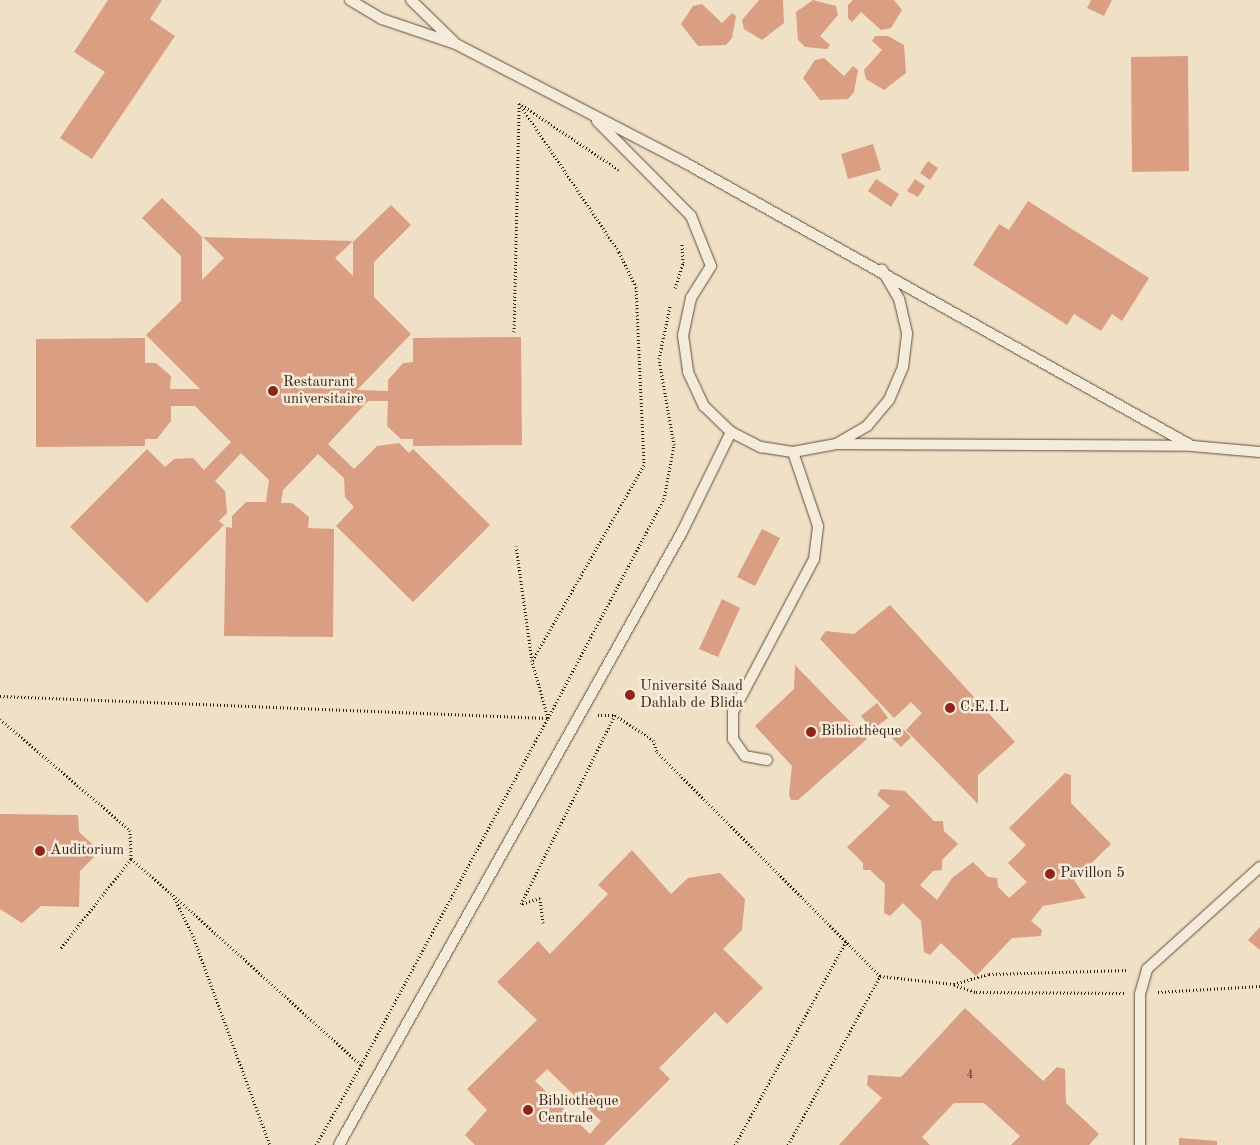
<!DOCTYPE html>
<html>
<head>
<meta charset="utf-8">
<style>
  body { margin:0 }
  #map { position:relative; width:1260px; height:1145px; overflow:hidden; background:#efe0c6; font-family:"Old Standard TT",serif }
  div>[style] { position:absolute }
  .building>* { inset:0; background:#da9e82 }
  .path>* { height:3px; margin-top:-1.5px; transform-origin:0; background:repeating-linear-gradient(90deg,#361b0c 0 1px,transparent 0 3.5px) }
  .roads { filter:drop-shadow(0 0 1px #644c3a) drop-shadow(0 0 1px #644c3a) }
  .lane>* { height:10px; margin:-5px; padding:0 5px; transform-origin:5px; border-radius:5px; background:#f5ebda }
  .dots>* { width:14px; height:14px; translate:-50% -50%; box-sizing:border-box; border:2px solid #f5ebda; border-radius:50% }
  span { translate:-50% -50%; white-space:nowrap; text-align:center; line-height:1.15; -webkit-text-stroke:5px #f5ebda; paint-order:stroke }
  .number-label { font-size:12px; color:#5f3c2a }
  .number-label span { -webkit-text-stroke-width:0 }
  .poi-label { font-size:15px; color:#361b0c }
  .left { translate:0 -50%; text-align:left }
</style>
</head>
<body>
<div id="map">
  <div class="building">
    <i style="clip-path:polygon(108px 0,162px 0,150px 19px,175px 36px,92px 159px,60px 138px,105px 72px,74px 52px)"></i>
    <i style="clip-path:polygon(759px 0,783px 0,784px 23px,762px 40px,744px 29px,742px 20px)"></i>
    <i style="clip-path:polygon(813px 0,836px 6px,838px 15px,820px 36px,830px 45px,827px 49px,805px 47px,798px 40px,796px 12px)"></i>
    <i style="clip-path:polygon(853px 0,894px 0,902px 10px,891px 28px,881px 30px,861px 12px,852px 22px,848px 18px,848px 5px)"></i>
    <i style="clip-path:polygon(1091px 0,1112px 0,1104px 16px,1087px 8px)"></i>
    <i style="clip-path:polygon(702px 4px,722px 23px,732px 13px,736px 16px,732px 38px,726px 45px,698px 46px,681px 24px,693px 6px)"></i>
    <i style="clip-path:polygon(875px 36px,888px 36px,904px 45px,906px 73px,884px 90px,866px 79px,864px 70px,882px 50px,872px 41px)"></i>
    <i style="clip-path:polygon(1188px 56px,1189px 171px,1132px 172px,1131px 57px)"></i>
    <i style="clip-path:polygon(824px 58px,844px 76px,853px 66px,858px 70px,854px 92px,848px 99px,820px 100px,803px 78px,815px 60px)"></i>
    <i style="clip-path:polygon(873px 144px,881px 170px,848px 179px,841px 154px)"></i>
    <i style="clip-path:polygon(928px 161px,938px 168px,930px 180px,920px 173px)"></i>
    <i style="clip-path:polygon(876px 179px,899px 194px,891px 207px,868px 191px)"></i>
    <i style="clip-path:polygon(915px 179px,925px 186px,918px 197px,907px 191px)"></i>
    <i style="clip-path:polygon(162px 198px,202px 237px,202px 280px,224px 258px,203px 237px,353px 241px,335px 258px,353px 276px,353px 242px,391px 205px,411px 225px,374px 262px,374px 297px,411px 334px,357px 390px,388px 391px,388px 380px,403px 363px,413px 362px,413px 338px,521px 337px,522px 445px,413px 446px,413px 439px,401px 439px,387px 426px,388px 401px,368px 401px,328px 444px,354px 469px,377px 446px,399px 443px,409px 453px,413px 449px,490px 525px,413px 602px,336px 526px,354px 507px,345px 497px,344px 478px,318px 454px,283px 490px,281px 503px,292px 503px,309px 517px,308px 528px,334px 529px,333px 637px,224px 636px,226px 527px,232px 528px,232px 516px,246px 502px,266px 502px,269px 480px,241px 453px,215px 481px,225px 491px,227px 513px,219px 521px,224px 525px,147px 603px,70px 527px,147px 449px,165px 467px,174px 459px,193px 458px,204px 470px,231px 442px,195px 406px,171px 406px,171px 421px,157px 439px,145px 439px,145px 446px,36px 447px,36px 339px,145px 338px,145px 363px,156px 363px,171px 376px,170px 389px,200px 389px,146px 335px,181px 301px,181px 256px,142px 218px)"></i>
    <i style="clip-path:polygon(1028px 201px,1149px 278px,1122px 321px,1112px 314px,1101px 331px,1074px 314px,1067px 325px,973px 265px,999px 224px,1009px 230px)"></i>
    <i style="clip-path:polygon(762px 529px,780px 538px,755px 586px,737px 577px)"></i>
    <i style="clip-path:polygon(722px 599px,740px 608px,718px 657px,699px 649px)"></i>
    <i style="clip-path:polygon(890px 605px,1015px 742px,978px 775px,978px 804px,906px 730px,922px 713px,911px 702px,894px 718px,820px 639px,826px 631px,854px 634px)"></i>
    <i style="clip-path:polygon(795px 665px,867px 739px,798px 800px,791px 800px,789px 795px,792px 766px,755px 726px,794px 689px)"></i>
    <i style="clip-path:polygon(877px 703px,888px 718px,872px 730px,861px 716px)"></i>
    <i style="clip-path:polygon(899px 725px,911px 737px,901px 747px,889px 735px)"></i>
    <i style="clip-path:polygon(1065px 773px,1071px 775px,1071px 803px,1111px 844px,1074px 880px,1086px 898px,1043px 906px,1031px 921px,1042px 930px,1041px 936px,1012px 938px,976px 976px,941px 943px,930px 955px,924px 952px,921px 921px,903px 903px,890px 916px,884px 913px,885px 884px,870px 870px,863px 870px,863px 863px,847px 847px,890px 806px,877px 795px,881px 789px,905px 791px,934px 821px,943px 821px,944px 831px,958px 844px,942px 860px,942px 870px,933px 871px,920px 885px,937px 900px,952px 878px,973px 862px,988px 877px,997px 878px,998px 887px,1009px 898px,1027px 882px,1008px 863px,1026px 845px,1009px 828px)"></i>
    <i style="clip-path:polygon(0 814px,78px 815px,79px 832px,100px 851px,80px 871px,79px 907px,41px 906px,22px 923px,0 909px)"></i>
    <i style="clip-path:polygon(evenodd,632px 850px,671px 894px,688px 878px,720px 873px,745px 899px,742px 930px,723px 949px,763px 988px,727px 1024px,715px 1012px,659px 1068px,670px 1079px,604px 1145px,475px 1145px,465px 1135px,487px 1110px,467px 1089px,537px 1020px,497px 982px,538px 941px,550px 954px,608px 894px,598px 885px,632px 850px,547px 1069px,601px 1121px,590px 1134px,535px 1081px,547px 1069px)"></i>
    <i style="clip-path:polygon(1260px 927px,1260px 950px,1248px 940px)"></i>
    <i style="clip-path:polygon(965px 1008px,1043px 1081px,1057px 1067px,1065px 1069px,1066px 1103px,1099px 1134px,1089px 1145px,1011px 1145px,1020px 1136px,984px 1103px,954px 1103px,922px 1137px,930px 1145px,839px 1145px,882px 1098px,867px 1085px,868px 1075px,901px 1077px)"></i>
    <i style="clip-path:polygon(1179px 1138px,1217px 1141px,1217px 1145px,1179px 1145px)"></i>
  </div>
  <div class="path">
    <i style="left:521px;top:106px;width:176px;rotate:56.1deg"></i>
    <i style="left:619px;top:252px;width:39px;rotate:64deg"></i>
    <i style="left:636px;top:287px;width:178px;rotate:87.4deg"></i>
    <i style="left:644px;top:465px;width:226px;rotate:119.7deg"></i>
    <i style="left:675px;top:288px;width:26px;rotate:-72deg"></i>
    <i style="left:683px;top:263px;width:20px;rotate:-93deg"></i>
    <i style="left:514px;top:332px;width:229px;rotate:-88.7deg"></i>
    <i style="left:519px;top:103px;width:120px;rotate:33.8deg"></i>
    <i style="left:0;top:696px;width:548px;rotate:2.3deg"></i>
    <i style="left:548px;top:718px;width:248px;rotate:-62.1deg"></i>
    <i style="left:664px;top:499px;width:55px;rotate:-79.5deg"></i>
    <i style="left:674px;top:445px;width:87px;rotate:-99.9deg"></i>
    <i style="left:659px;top:359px;width:54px;rotate:-78.3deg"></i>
    <i style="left:598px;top:715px;width:17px"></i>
    <i style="left:0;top:719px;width:171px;rotate:40.5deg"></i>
    <i style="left:130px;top:830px;width:29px;rotate:88deg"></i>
    <i style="left:131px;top:859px;width:115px;rotate:128.3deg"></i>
    <i style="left:131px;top:859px;width:55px;rotate:40.6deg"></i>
    <i style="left:173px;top:895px;width:46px;rotate:64deg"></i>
    <i style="left:193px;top:936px;width:223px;rotate:69.8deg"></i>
    <i style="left:173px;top:895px;width:253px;rotate:42.1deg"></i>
    <i style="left:361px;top:1065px;width:394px;rotate:-61.7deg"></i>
    <i style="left:548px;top:718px;width:59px;rotate:-105.7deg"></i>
    <i style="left:532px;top:661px;width:116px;rotate:-97.9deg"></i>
    <i style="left:543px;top:923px;width:25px;rotate:-97deg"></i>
    <i style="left:540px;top:898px;width:20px;rotate:162deg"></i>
    <i style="left:521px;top:904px;width:211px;rotate:-63.6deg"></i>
    <i style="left:615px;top:715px;width:45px;rotate:33.3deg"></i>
    <i style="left:653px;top:740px;width:13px;rotate:72deg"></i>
    <i style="left:657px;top:752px;width:316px;rotate:45.1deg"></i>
    <i style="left:954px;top:985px;width:23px;rotate:18deg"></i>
    <i style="left:976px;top:992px;width:149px;rotate:0.4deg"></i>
    <i style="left:1158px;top:992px;width:102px;rotate:-3.4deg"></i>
    <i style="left:316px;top:1145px;width:92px;rotate:-60.6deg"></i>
    <i style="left:735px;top:1145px;width:232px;rotate:-61.4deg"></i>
    <i style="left:788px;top:1145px;width:192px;rotate:-61.4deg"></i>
    <i style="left:880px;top:976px;width:74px;rotate:6.2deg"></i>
    <i style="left:954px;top:984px;width:36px;rotate:-16deg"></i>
    <i style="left:989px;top:974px;width:140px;rotate:-1.6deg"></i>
  </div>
  <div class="roads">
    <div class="lane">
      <i style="left:350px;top:0;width:37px;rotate:31deg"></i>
      <i style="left:382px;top:19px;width:78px;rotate:18.7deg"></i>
      <i style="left:456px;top:44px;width:252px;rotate:27.4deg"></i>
      <i style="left:680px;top:160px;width:586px;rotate:29.19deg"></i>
      <i style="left:411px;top:0;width:59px;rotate:44.3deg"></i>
      <i style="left:597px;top:121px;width:134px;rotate:45.3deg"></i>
      <i style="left:691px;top:216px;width:54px;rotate:68.2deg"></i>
      <i style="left:711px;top:266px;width:38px;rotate:122deg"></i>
      <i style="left:691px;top:298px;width:38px;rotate:102deg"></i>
      <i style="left:683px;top:335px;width:37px;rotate:82deg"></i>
      <i style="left:688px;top:372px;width:38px;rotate:65deg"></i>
      <i style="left:704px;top:406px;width:37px;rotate:44deg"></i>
      <i style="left:731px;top:432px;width:34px;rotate:27deg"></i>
      <i style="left:761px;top:447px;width:32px;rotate:9deg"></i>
      <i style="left:793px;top:452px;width:44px;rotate:-10.5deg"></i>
      <i style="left:836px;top:444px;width:36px;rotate:-30deg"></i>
      <i style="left:867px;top:426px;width:34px;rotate:-50deg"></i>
      <i style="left:889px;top:400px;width:36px;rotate:-67deg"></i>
      <i style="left:903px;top:367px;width:34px;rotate:-83deg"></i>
      <i style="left:907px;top:333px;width:35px;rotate:-103deg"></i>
      <i style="left:899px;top:299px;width:34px;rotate:-120deg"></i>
      <i style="left:836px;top:444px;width:356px;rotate:0.3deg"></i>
      <i style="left:1192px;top:446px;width:68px;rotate:5deg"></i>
      <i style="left:767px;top:760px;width:22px;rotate:-170deg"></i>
      <i style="left:745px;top:756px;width:21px;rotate:-125deg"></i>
      <i style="left:733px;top:739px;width:27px;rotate:-90deg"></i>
      <i style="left:733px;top:712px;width:173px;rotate:-62.1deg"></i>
      <i style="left:814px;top:559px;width:33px;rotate:-83deg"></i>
      <i style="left:818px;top:526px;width:78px;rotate:-108.7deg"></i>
      <i style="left:339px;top:1145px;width:702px;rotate:-60.77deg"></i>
      <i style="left:682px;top:532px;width:111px;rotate:-63.9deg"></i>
      <i style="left:1140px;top:1145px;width:151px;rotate:-90deg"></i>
      <i style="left:1140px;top:994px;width:26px;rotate:-74deg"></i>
      <i style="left:1147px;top:969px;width:152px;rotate:-42.1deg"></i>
    </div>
  </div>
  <div class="dots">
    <i style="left:273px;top:391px;background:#8f2418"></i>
    <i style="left:630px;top:695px;background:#8f2418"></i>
    <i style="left:950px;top:708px;background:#8f2418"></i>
    <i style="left:811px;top:732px;background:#8f2418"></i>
    <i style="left:40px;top:851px;background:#8f2418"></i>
    <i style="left:1050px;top:874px;background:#8f2418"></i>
    <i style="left:528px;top:1110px;background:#8f2418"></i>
  </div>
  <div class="number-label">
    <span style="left:970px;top:1076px">4</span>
  </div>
  <div class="poi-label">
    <span class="left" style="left:283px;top:391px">Restaurant<br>universitaire</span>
    <span class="left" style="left:640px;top:695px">Université Saad<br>Dahlab de Blida</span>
    <span class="left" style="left:960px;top:708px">C.E.I.L</span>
    <span class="left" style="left:821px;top:732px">Bibliothèque</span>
    <span class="left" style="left:50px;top:851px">Auditorium</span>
    <span class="left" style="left:1060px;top:874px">Pavillon 5</span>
    <span class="left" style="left:538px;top:1110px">Bibliothèque<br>Centrale</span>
  </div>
</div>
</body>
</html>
